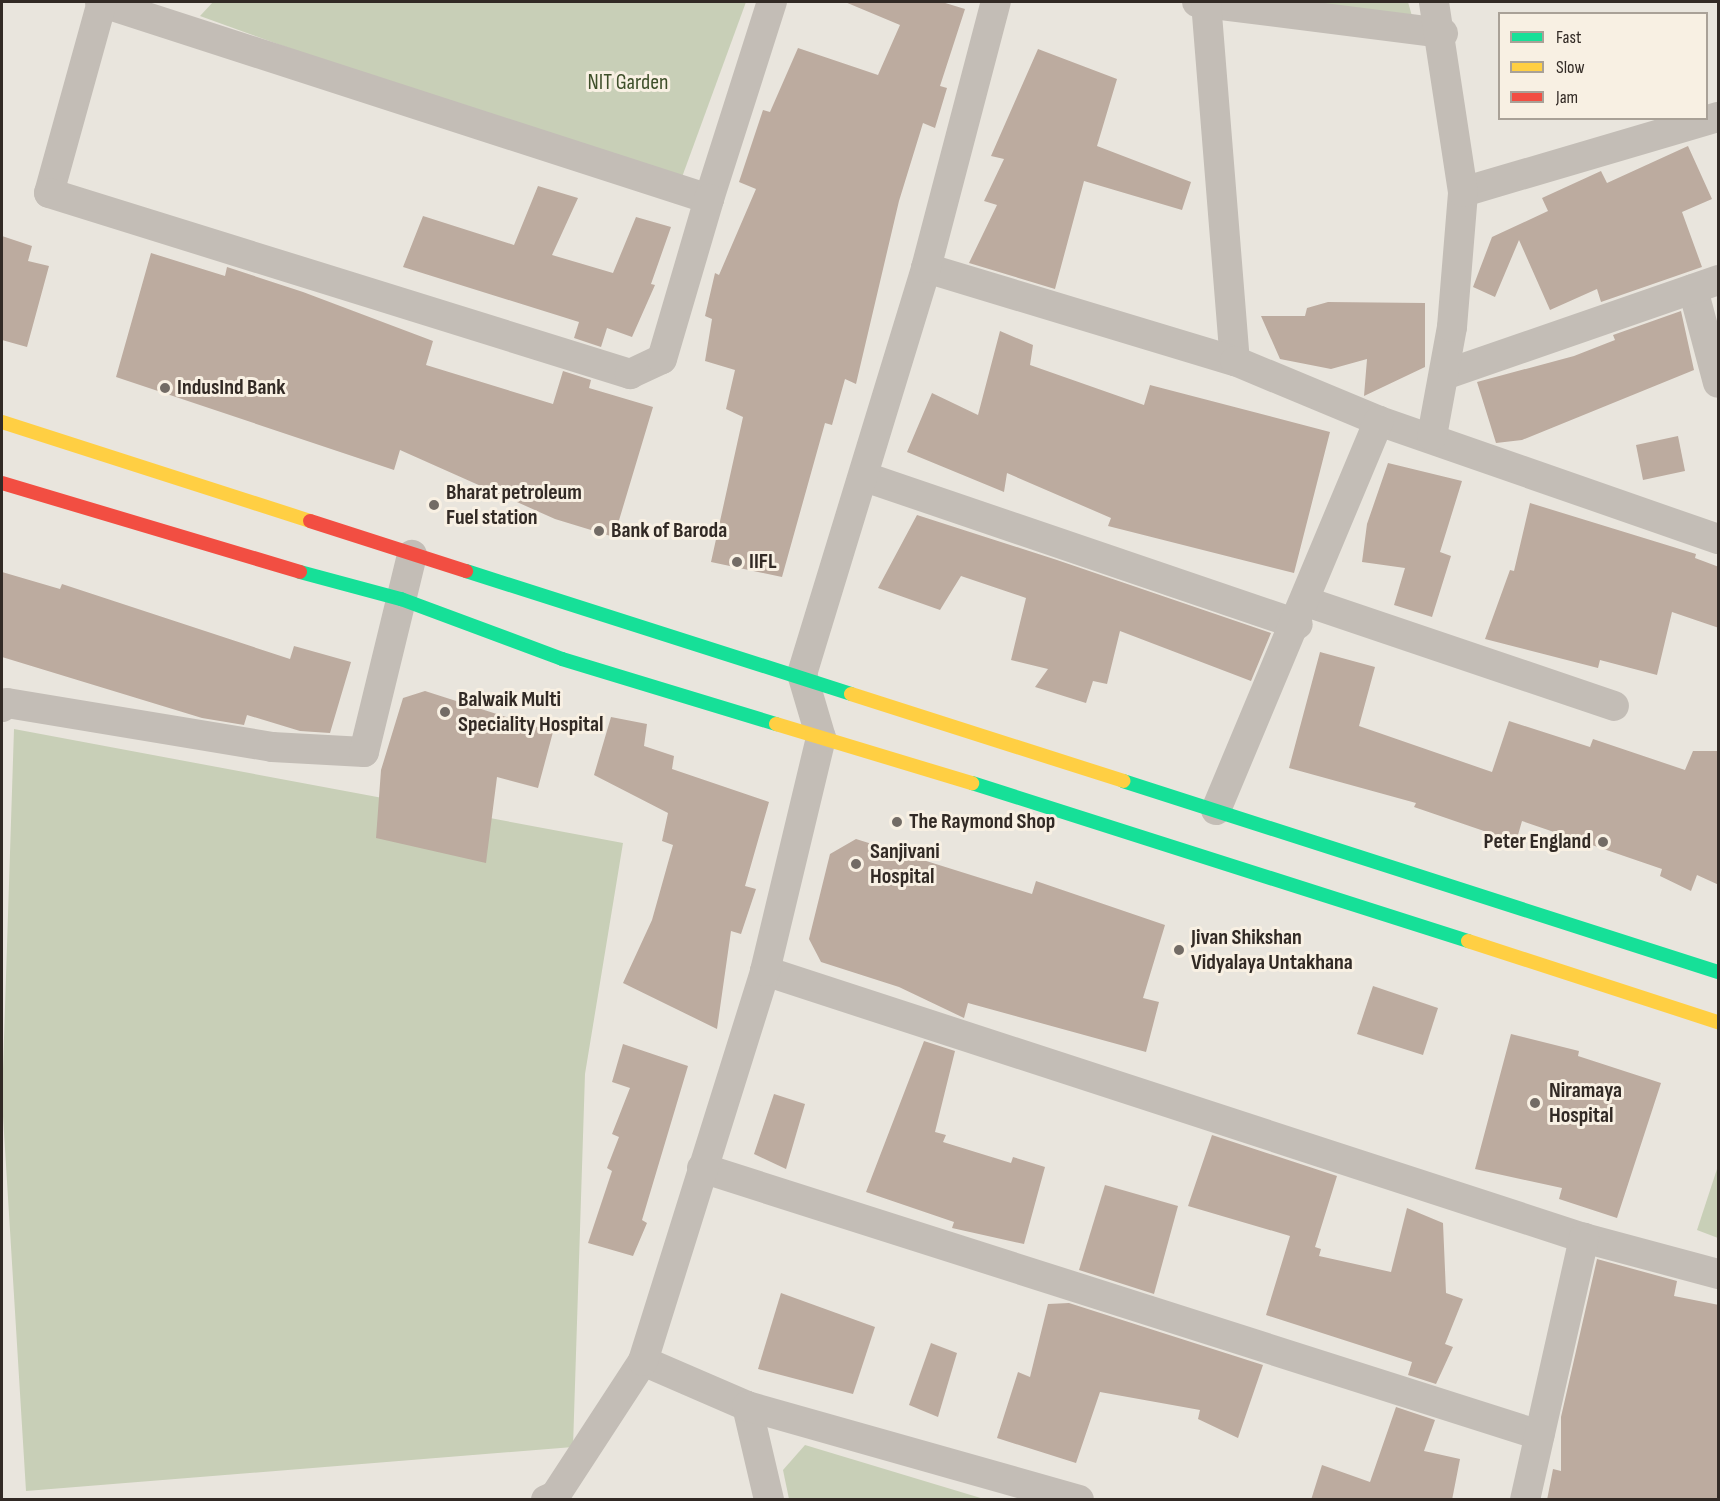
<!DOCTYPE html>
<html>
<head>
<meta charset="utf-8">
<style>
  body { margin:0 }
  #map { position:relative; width:1720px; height:1501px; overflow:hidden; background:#e9e5dd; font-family:"Sofia Sans Condensed",sans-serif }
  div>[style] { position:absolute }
  .green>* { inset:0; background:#c8cfb7 }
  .building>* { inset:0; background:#bcab9f }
  .street>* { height:30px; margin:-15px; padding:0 15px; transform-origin:15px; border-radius:15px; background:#c3bdb6 }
  .fast>* { height:14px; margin:-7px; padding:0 7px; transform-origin:7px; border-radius:7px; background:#16e098 }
  .slow>* { height:14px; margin:-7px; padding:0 7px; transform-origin:7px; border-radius:7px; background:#ffcf43 }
  .jam>* { height:14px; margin:-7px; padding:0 7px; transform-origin:7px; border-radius:7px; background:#f24e42 }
  .dots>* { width:16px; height:16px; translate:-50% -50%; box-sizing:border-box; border:3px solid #f8f0e3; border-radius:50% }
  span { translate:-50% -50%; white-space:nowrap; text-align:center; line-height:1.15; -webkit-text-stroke:6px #f8f0e3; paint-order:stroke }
  .park-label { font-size:22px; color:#3e4f2a }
  .poi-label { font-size:22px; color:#322a25; font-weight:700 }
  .left { translate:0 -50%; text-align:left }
  .right { translate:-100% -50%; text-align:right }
  .frame { position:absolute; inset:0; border:3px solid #322a25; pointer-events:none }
  .legend { position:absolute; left:1498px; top:12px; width:210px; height:108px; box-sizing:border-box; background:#f8f0e3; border:2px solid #a9a197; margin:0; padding:8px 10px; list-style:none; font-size:18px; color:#322a25 }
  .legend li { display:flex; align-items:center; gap:12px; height:30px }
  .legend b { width:30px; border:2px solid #a9a197 }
</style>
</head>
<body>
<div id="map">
  <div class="green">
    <i style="clip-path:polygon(213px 2px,746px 2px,678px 188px,200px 16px)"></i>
    <i style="clip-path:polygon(1297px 2px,1408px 2px,1412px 16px)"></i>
    <i style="clip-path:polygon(14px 729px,623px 843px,585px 1074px,573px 1447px,26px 1491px,2px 1100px)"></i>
    <i style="clip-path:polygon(1718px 1166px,1718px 1238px,1697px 1230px)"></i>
    <i style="clip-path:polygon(805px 1445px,984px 1499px,789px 1499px,783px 1470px)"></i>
  </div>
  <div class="building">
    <i style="clip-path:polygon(845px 2px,942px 2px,965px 9px,940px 86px,947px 88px,935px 128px,923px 123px,899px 201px,856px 384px,845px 379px,832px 425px,825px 423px,782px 577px,711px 562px,743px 417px,726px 409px,735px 370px,705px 361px,712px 319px,705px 316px,715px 273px,719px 275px,756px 189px,739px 182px,763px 110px,770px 112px,798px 48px,878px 75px,900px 25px)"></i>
    <i style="clip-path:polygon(1038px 49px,1117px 79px,1097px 146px,1191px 182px,1182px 210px,1084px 181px,1055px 289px,969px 263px,997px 205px,984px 201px,1004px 159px,991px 156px)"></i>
    <i style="clip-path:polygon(1688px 146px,1712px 199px,1682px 212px,1702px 267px,1601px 302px,1597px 289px,1550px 310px,1519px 240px,1495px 297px,1473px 287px,1492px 237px,1548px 211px,1542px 198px,1601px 171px,1607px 183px)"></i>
    <i style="clip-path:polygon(538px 186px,578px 198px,552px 255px,613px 273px,636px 217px,671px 227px,651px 284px,655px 285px,632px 337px,607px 328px,601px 347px,574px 338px,579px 322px,403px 267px,423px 216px,514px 245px)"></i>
    <i style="clip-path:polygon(2px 236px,32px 246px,28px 261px,49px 266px,27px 347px,2px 340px)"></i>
    <i style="clip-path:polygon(151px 253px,225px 276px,227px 267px,303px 292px,433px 341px,426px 365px,553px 404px,563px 371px,591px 380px,589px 388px,653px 407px,614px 537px,555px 519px,400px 450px,394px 470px,116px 377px)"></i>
    <i style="clip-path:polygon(1328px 302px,1425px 303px,1425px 367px,1364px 396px,1367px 359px,1331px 369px,1280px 359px,1261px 316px,1305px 316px,1307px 308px)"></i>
    <i style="clip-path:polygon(1681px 311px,1694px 370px,1522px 440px,1496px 443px,1477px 382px,1574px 356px,1615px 340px,1613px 335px)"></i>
    <i style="clip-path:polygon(1000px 331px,1033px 345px,1030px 365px,1144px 405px,1150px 385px,1330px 432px,1294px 573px,1108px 526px,1111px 518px,1007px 473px,1004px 492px,907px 452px,932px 393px,978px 415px)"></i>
    <i style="clip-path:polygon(1678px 436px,1685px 471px,1643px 480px,1636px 445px)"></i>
    <i style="clip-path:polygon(1388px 463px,1462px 481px,1440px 552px,1451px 556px,1432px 617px,1394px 605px,1405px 568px,1362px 562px,1367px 524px)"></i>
    <i style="clip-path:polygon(1530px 503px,1696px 554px,1695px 558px,1719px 567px,1719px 628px,1672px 612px,1657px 675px,1600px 660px,1598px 668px,1485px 639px,1510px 570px,1514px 571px)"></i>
    <i style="clip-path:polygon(917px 515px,1057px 560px,1271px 633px,1251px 681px,1120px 631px,1107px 684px,1093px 681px,1086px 703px,1035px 687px,1048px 669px,1011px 660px,1026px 598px,961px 576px,940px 610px,878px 588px)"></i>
    <i style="clip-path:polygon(2px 572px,60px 589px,62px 584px,290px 659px,294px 646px,351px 662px,330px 733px,300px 731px,247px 715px,244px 725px,202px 718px,2px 657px)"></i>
    <i style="clip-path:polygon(1320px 652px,1375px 667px,1359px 726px,1492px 772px,1509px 721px,1590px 747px,1593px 739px,1685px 770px,1693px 751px,1719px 751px,1719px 885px,1697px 875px,1691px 891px,1660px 876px,1662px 869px,1522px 821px,1516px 842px,1414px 807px,1416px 803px,1289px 768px)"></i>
    <i style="clip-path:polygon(425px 691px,553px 732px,538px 788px,497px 777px,486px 863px,376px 838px,381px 770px,403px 698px)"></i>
    <i style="clip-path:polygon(611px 717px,647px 724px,644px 746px,674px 756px,672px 769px,769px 802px,745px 886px,756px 889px,741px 934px,731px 931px,717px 1029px,623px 983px,652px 920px,673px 845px,662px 841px,668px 813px,594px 775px)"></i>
    <i style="clip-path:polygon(856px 839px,1032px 894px,1036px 881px,1165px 925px,1143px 998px,1159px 1002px,1146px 1052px,968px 1003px,964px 1018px,899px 987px,821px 962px,809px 939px,830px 854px)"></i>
    <i style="clip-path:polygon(1373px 986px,1438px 1008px,1423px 1055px,1357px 1034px)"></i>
    <i style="clip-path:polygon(1511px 1034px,1579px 1051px,1578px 1056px,1661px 1083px,1617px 1218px,1559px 1199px,1562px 1188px,1475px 1169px)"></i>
    <i style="clip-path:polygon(924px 1041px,955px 1051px,935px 1132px,946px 1135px,943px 1142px,1011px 1163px,1013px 1157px,1045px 1167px,1024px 1244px,952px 1228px,954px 1222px,866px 1192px)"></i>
    <i style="clip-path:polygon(623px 1044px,688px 1066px,642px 1220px,647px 1223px,633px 1256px,588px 1243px,612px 1171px,607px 1168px,619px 1137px,612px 1134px,630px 1088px,612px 1082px)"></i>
    <i style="clip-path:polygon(774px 1094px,805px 1104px,786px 1169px,754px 1154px)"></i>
    <i style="clip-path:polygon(1212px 1135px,1337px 1176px,1315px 1247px,1321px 1249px,1319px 1256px,1391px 1272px,1407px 1208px,1443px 1223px,1446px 1293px,1463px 1299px,1445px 1344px,1453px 1347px,1436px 1384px,1408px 1375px,1412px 1362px,1266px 1315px,1290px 1236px,1188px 1206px)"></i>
    <i style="clip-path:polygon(1105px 1185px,1178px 1206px,1154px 1294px,1079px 1270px)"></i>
    <i style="clip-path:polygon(1597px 1259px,1677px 1281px,1674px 1296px,1719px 1305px,1719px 1500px,1547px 1500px,1553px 1469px,1561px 1471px,1561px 1417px)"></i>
    <i style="clip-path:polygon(781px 1293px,875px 1327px,853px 1394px,758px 1369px)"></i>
    <i style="clip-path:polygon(1069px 1303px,1263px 1365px,1238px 1438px,1198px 1419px,1200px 1410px,1100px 1392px,1076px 1463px,997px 1438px,1018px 1372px,1030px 1377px,1048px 1304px)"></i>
    <i style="clip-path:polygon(931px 1343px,957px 1353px,938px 1417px,909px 1405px)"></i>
    <i style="clip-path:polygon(1396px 1407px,1435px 1420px,1424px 1451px,1460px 1459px,1452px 1500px,1311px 1500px,1322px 1465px,1370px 1482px)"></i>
  </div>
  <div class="street">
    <i style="left:100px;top:2px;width:640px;rotate:17.93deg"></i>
    <i style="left:709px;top:199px;width:207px;rotate:-72.3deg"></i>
    <i style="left:102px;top:2px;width:198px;rotate:105.5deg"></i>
    <i style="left:49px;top:193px;width:609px;rotate:17.3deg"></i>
    <i style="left:630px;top:374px;width:35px;rotate:-25deg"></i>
    <i style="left:662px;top:359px;width:167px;rotate:-73.6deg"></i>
    <i style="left:1197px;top:2px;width:248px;rotate:7.2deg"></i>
    <i style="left:1206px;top:2px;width:360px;rotate:85.4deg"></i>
    <i style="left:1463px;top:192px;width:266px;rotate:-16.4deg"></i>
    <i style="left:926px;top:268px;width:323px;rotate:16.8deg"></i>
    <i style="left:1235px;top:361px;width:156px;rotate:22.6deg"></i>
    <i style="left:1379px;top:421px;width:359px;rotate:19.2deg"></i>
    <i style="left:1693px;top:289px;width:97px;rotate:75.1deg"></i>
    <i style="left:1444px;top:375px;width:290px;rotate:-19.1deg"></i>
    <i style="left:1432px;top:436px;width:111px;rotate:-79.6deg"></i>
    <i style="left:1452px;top:327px;width:135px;rotate:-85.3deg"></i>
    <i style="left:1463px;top:192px;width:192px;rotate:-98.7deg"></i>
    <i style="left:865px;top:477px;width:457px;rotate:18.8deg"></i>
    <i style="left:1307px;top:602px;width:324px;rotate:18.7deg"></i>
    <i style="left:2px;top:707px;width:6px;rotate:-39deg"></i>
    <i style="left:7px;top:703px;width:269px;rotate:9.4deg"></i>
    <i style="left:272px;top:747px;width:92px;rotate:3.1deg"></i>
    <i style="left:364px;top:752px;width:203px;rotate:-76.3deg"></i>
    <i style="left:1216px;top:810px;width:422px;rotate:-67.3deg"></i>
    <i style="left:765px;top:971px;width:861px;rotate:18.06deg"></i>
    <i style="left:1584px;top:1238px;width:139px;rotate:15deg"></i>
    <i style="left:702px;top:1168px;width:879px;rotate:17.69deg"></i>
    <i style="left:643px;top:1361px;width:113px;rotate:23.4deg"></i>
    <i style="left:747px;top:1406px;width:97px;rotate:76.8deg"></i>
    <i style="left:747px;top:1406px;width:345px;rotate:15.8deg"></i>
    <i style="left:546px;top:1500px;width:10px;rotate:-24deg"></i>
    <i style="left:555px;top:1496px;width:161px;rotate:-56.9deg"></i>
    <i style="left:643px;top:1361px;width:409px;rotate:-72.6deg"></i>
    <i style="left:765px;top:971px;width:240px;rotate:-76.5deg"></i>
    <i style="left:821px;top:738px;width:67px;rotate:-106.5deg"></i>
    <i style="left:802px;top:674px;width:425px;rotate:-73deg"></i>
    <i style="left:926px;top:268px;width:275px;rotate:-75.3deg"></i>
    <i style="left:1525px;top:1500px;width:269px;rotate:-77.3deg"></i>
  </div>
  <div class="fast">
    <i style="left:466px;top:571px;width:404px;rotate:17.7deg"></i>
    <i style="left:300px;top:572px;width:105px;rotate:15deg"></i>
    <i style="left:401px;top:599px;width:172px;rotate:20.4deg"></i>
    <i style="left:562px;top:659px;width:224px;rotate:16.9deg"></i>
    <i style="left:1123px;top:781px;width:625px;rotate:17.8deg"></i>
    <i style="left:972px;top:783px;width:521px;rotate:17.67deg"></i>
  </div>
  <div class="slow">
    <i style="left:2px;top:422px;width:324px;rotate:17.8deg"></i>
    <i style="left:851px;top:694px;width:286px;rotate:17.7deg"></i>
    <i style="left:776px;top:724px;width:205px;rotate:16.8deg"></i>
    <i style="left:1468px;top:941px;width:263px;rotate:18deg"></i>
  </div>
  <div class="jam">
    <i style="left:2px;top:483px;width:311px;rotate:16.6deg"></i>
    <i style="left:310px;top:521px;width:164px;rotate:17.8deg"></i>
  </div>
  <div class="dots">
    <i style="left:165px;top:388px;background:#726b65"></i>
    <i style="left:434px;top:505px;background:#726b65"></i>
    <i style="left:599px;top:531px;background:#726b65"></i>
    <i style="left:737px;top:562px;background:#726b65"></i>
    <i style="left:445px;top:712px;background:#726b65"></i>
    <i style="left:897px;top:822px;background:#726b65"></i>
    <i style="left:1603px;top:842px;background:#726b65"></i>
    <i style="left:856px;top:864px;background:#726b65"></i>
    <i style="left:1179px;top:950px;background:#726b65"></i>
    <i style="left:1535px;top:1103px;background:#726b65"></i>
  </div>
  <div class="park-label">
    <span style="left:628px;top:83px">NIT Garden</span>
  </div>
  <div class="poi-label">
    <span class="left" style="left:177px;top:388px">IndusInd Bank</span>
    <span class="left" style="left:446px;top:505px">Bharat petroleum<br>Fuel station</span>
    <span class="left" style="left:611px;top:531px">Bank of Baroda</span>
    <span class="left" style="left:749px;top:562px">IIFL</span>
    <span class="left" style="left:458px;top:712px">Balwaik Multi<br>Speciality Hospital</span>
    <span class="left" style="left:909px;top:822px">The Raymond Shop</span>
    <span class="right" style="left:1591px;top:842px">Peter England</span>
    <span class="left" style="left:870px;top:864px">Sanjivani<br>Hospital</span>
    <span class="left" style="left:1191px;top:950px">Jivan Shikshan<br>Vidyalaya Untakhana</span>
    <span class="left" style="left:1549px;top:1103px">Niramaya<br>Hospital</span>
  </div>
  <div class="frame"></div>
  <ul class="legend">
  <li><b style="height:8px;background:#16e098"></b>Fast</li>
  <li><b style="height:8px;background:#ffcf43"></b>Slow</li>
  <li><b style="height:8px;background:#f24e42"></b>Jam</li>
  </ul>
</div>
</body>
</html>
